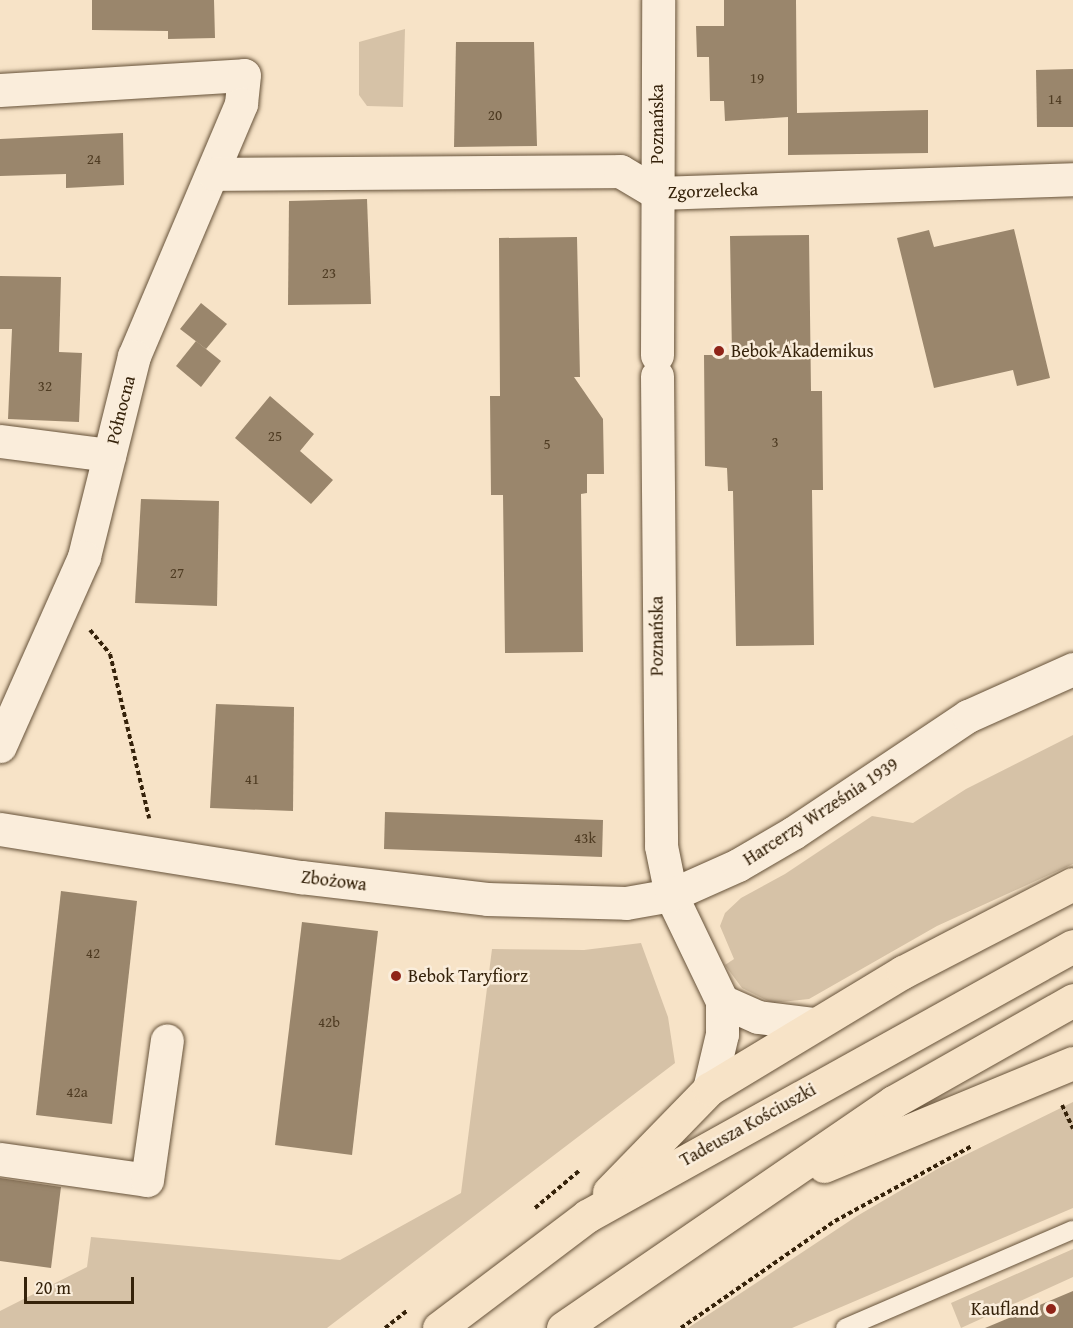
<!DOCTYPE html>
<html>
<head>
<meta charset="utf-8">
<style>
  body { margin:0 }
  #map { position:relative; width:1073px; height:1328px; overflow:hidden; background:#f7e3c7; font-family:"Gentium Book Plus",serif }
  div>[style] { position:absolute }
  .green>* { inset:0; background:#d6c2a7 }
  .building>* { inset:0; background:#9a866c }
  .path>* { height:4px; margin-top:-2px; transform-origin:0; background:repeating-linear-gradient(90deg,#35220a 0 4.5px,transparent 0 7.5px) }
  .roads { filter:drop-shadow(0 0 2px #665239) drop-shadow(0 0 2px #665239) }
  .service>* { height:18px; margin:-9px; padding:0 9px; transform-origin:9px; border-radius:9px; background:#faeddb }
  .minor>* { height:33px; margin:-16.5px; padding:0 16.5px; transform-origin:16.5px; border-radius:16.5px; background:#faeddb }
  .primary>* { height:33px; margin:-16.5px; padding:0 16.5px; transform-origin:16.5px; border-radius:16.5px; background:#f7e3c7 }
  .dots>* { width:16px; height:16px; translate:-50% -50%; box-sizing:border-box; border:3px solid #faeddb; border-radius:50% }
  span { translate:-50% -50%; white-space:nowrap; text-align:center; line-height:1.15; -webkit-text-stroke:5px #faeddb; paint-order:stroke }
  .number-label { font-size:15px; color:#4e3b22 }
  .number-label span { -webkit-text-stroke-width:0 }
  .street-label { font-size:18px; color:#35220a }
  .poi-label { font-size:18px; color:#35220a }
  .left { translate:0 -50%; text-align:left }
  .right { translate:-100% -50%; text-align:right }
  .scale { position:absolute; left:24px; top:1277px; width:110px; height:27px; box-sizing:border-box; border:3px solid #35220a; border-top:0; padding-left:8px; font-size:18px; line-height:21px; white-space:nowrap; color:#35220a; -webkit-text-stroke:4px #faeddb; paint-order:stroke }
</style>
</head>
<body>
<div id="map">
  <div class="green">
    <i style="clip-path:polygon(405px 29px,403px 107px,367px 106px,359px 95px,359px 42px)"></i>
    <i style="clip-path:polygon(1073px 735px,1073px 864px,937px 926px,809px 999px,772px 1003px,742px 988px,725px 965px,734px 959px,720px 926px,725px 913px,741px 898px,785px 874px,872px 816px,913px 823px,966px 789px)"></i>
    <i style="clip-path:polygon(641px 943px,668px 1017px,675px 1063px,327px 1328px,0 1328px,0 1311px,87px 1267px,91px 1237px,340px 1260px,461px 1193px,492px 949px,584px 950px)"></i>
    <i style="clip-path:polygon(1073px 1102px,1073px 1208px,792px 1328px,688px 1328px,857px 1216px,939px 1168px)"></i>
    <i style="clip-path:polygon(1073px 1249px,1073px 1277px,961px 1328px,951px 1303px)"></i>
  </div>
  <div class="building">
    <i style="clip-path:polygon(92px 0,214px 0,215px 38px,168px 39px,168px 31px,92px 30px)"></i>
    <i style="clip-path:polygon(724px 0,796px 0,797px 113px,928px 110px,928px 153px,788px 155px,788px 117px,725px 121px,724px 101px,710px 101px,709px 57px,697px 57px,696px 26px,724px 26px)"></i>
    <i style="clip-path:polygon(456px 42px,534px 42px,537px 146px,454px 147px)"></i>
    <i style="clip-path:polygon(1073px 69px,1073px 127px,1037px 127px,1036px 70px)"></i>
    <i style="clip-path:polygon(123px 133px,124px 185px,66px 188px,66px 174px,0 176px,0 139px)"></i>
    <i style="clip-path:polygon(367px 199px,371px 304px,288px 305px,289px 201px)"></i>
    <i style="clip-path:polygon(1014px 229px,1050px 378px,1017px 386px,1013px 370px,934px 388px,897px 238px,929px 230px,934px 247px)"></i>
    <i style="clip-path:polygon(809px 235px,811px 391px,822px 391px,823px 490px,812px 490px,814px 645px,736px 646px,733px 491px,728px 491px,727px 468px,705px 466px,704px 355px,732px 355px,730px 236px)"></i>
    <i style="clip-path:polygon(577px 237px,580px 377px,574px 377px,603px 419px,604px 474px,587px 474px,587px 493px,581px 494px,583px 652px,505px 653px,503px 495px,491px 495px,490px 396px,500px 396px,499px 238px)"></i>
    <i style="clip-path:polygon(0 276px,61px 277px,59px 352px,82px 353px,79px 422px,8px 419px,12px 329px,0 329px)"></i>
    <i style="clip-path:polygon(201px 303px,227px 324px,206px 349px,180px 329px)"></i>
    <i style="clip-path:polygon(196px 341px,221px 361px,201px 387px,176px 366px)"></i>
    <i style="clip-path:polygon(270px 396px,314px 434px,300px 451px,333px 480px,311px 504px,235px 438px)"></i>
    <i style="clip-path:polygon(141px 499px,219px 501px,217px 606px,135px 603px)"></i>
    <i style="clip-path:polygon(216px 704px,294px 707px,293px 811px,210px 808px)"></i>
    <i style="clip-path:polygon(385px 812px,603px 820px,602px 857px,384px 849px)"></i>
    <i style="clip-path:polygon(61px 891px,137px 901px,112px 1124px,36px 1115px)"></i>
    <i style="clip-path:polygon(302px 922px,378px 931px,352px 1155px,275px 1145px)"></i>
    <i style="clip-path:polygon(0 1178px,61px 1187px,51px 1268px,0 1261px)"></i>
    <i style="clip-path:polygon(1073px 1291px,1073px 1328px,985px 1328px)"></i>
  </div>
  <div class="path">
    <i style="left:90px;top:630px;width:31px;rotate:50deg"></i>
    <i style="left:110px;top:654px;width:169px;rotate:76.6deg"></i>
    <i style="left:1062px;top:1105px;width:26px;rotate:65deg"></i>
    <i style="left:535px;top:1208px;width:59px;rotate:-40.2deg"></i>
    <i style="left:385px;top:1328px;width:29px;rotate:-38deg"></i>
    <i style="left:681px;top:1328px;width:188px;rotate:-34.8deg"></i>
    <i style="left:835px;top:1221px;width:156px;rotate:-28.7deg"></i>
  </div>
  <div class="roads">
    <div class="service">
      <i style="left:845px;top:1328px;width:248px;rotate:-23.3deg"></i>
    </div>
    <div class="minor">
      <i style="left:0;top:90px;width:244px;rotate:-3.5deg"></i>
      <i style="left:244px;top:75px;width:29px;rotate:96deg"></i>
      <i style="left:241px;top:104px;width:274px;rotate:113deg"></i>
      <i style="left:134px;top:356px;width:207px;rotate:104deg"></i>
      <i style="left:84px;top:557px;width:207px;rotate:114deg"></i>
      <i style="left:214px;top:174px;width:406px;rotate:-0.4deg"></i>
      <i style="left:620px;top:171px;width:43px;rotate:30.7deg"></i>
      <i style="left:657px;top:193px;width:416px;rotate:-1.9deg"></i>
      <i style="left:657px;top:355px;width:355px;rotate:-89.8deg"></i>
      <i style="left:657px;top:376px;width:470px;rotate:89.5deg"></i>
      <i style="left:661px;top:846px;width:50px;rotate:78.5deg"></i>
      <i style="left:671px;top:895px;width:118px;rotate:64.3deg"></i>
      <i style="left:722px;top:1001px;width:33px;rotate:90deg"></i>
      <i style="left:722px;top:1034px;width:57px;rotate:103.3deg"></i>
      <i style="left:0;top:441px;width:110px;rotate:7.3deg"></i>
      <i style="left:0;top:829px;width:305px;rotate:9.1deg"></i>
      <i style="left:301px;top:877px;width:187px;rotate:6.7deg"></i>
      <i style="left:487px;top:899px;width:139px;rotate:1.6deg"></i>
      <i style="left:626px;top:903px;width:46px;rotate:-10.1deg"></i>
      <i style="left:671px;top:895px;width:73px;rotate:-24.1deg"></i>
      <i style="left:738px;top:865px;width:64px;rotate:-30.2deg"></i>
      <i style="left:793px;top:833px;width:211px;rotate:-33.8deg"></i>
      <i style="left:968px;top:716px;width:115px;rotate:-24.1deg"></i>
      <i style="left:722px;top:1001px;width:39px;rotate:24deg"></i>
      <i style="left:758px;top:1017px;width:55px;rotate:7.3deg"></i>
      <i style="left:0;top:1159px;width:148px;rotate:8.1deg"></i>
      <i style="left:147px;top:1180px;width:141px;rotate:-81.9deg"></i>
    </div>
    <div class="primary">
      <i style="left:824px;top:1166px;width:269px;rotate:-22.5deg"></i>
      <i style="left:609px;top:1192px;width:144px;rotate:-45.8deg"></i>
      <i style="left:709px;top:1089px;width:227px;rotate:-31.1deg"></i>
      <i style="left:903px;top:972px;width:191px;rotate:-27.4deg"></i>
      <i style="left:439px;top:1328px;width:186px;rotate:-37.1deg"></i>
      <i style="left:587px;top:1216px;width:556px;rotate:-29.05deg"></i>
      <i style="left:563px;top:1328px;width:400px;rotate:-34.4deg"></i>
      <i style="left:893px;top:1102px;width:207px;rotate:-29.5deg"></i>
    </div>
  </div>
  <div class="dots">
    <i style="left:719px;top:351px;background:#8f2418"></i>
    <i style="left:396px;top:976px;background:#8f2418"></i>
    <i style="left:1051px;top:1309px;background:#8f2418"></i>
  </div>
  <div class="number-label">
    <span style="left:757px;top:78px">19</span>
    <span style="left:1055px;top:99px">14</span>
    <span style="left:495px;top:115px">20</span>
    <span style="left:94px;top:159px">24</span>
    <span style="left:329px;top:273px">23</span>
    <span style="left:45px;top:386px">32</span>
    <span style="left:275px;top:436px">25</span>
    <span style="left:775px;top:442px">3</span>
    <span style="left:547px;top:444px">5</span>
    <span style="left:177px;top:573px">27</span>
    <span style="left:252px;top:779px">41</span>
    <span style="left:585px;top:838px">43k</span>
    <span style="left:93px;top:953px">42</span>
    <span style="left:329px;top:1022px">42b</span>
    <span style="left:77px;top:1092px">42a</span>
  </div>
  <div class="street-label">
    <span style="left:657px;top:124px;rotate:-90deg">Poznańska</span>
    <span style="left:713px;top:191px;rotate:-2deg">Zgorzelecka</span>
    <span style="left:121px;top:410px;rotate:-76deg">Północna</span>
    <span style="left:657px;top:636px;rotate:-90deg">Poznańska</span>
    <span style="left:821px;top:812px;rotate:-33deg">Harcerzy Września 1939</span>
    <span style="left:334px;top:881px;rotate:7deg">Zbożowa</span>
    <span style="left:748px;top:1125px;rotate:-29deg">Tadeusza Kościuszki</span>
  </div>
  <div class="poi-label">
    <span class="left" style="left:731px;top:351px">Bebok Akademikus</span>
    <span class="left" style="left:408px;top:976px">Bebok Taryfiorz</span>
    <span class="right" style="left:1039px;top:1309px">Kaufland</span>
  </div>
  <div class="scale">20 m</div>
</div>
</body>
</html>
